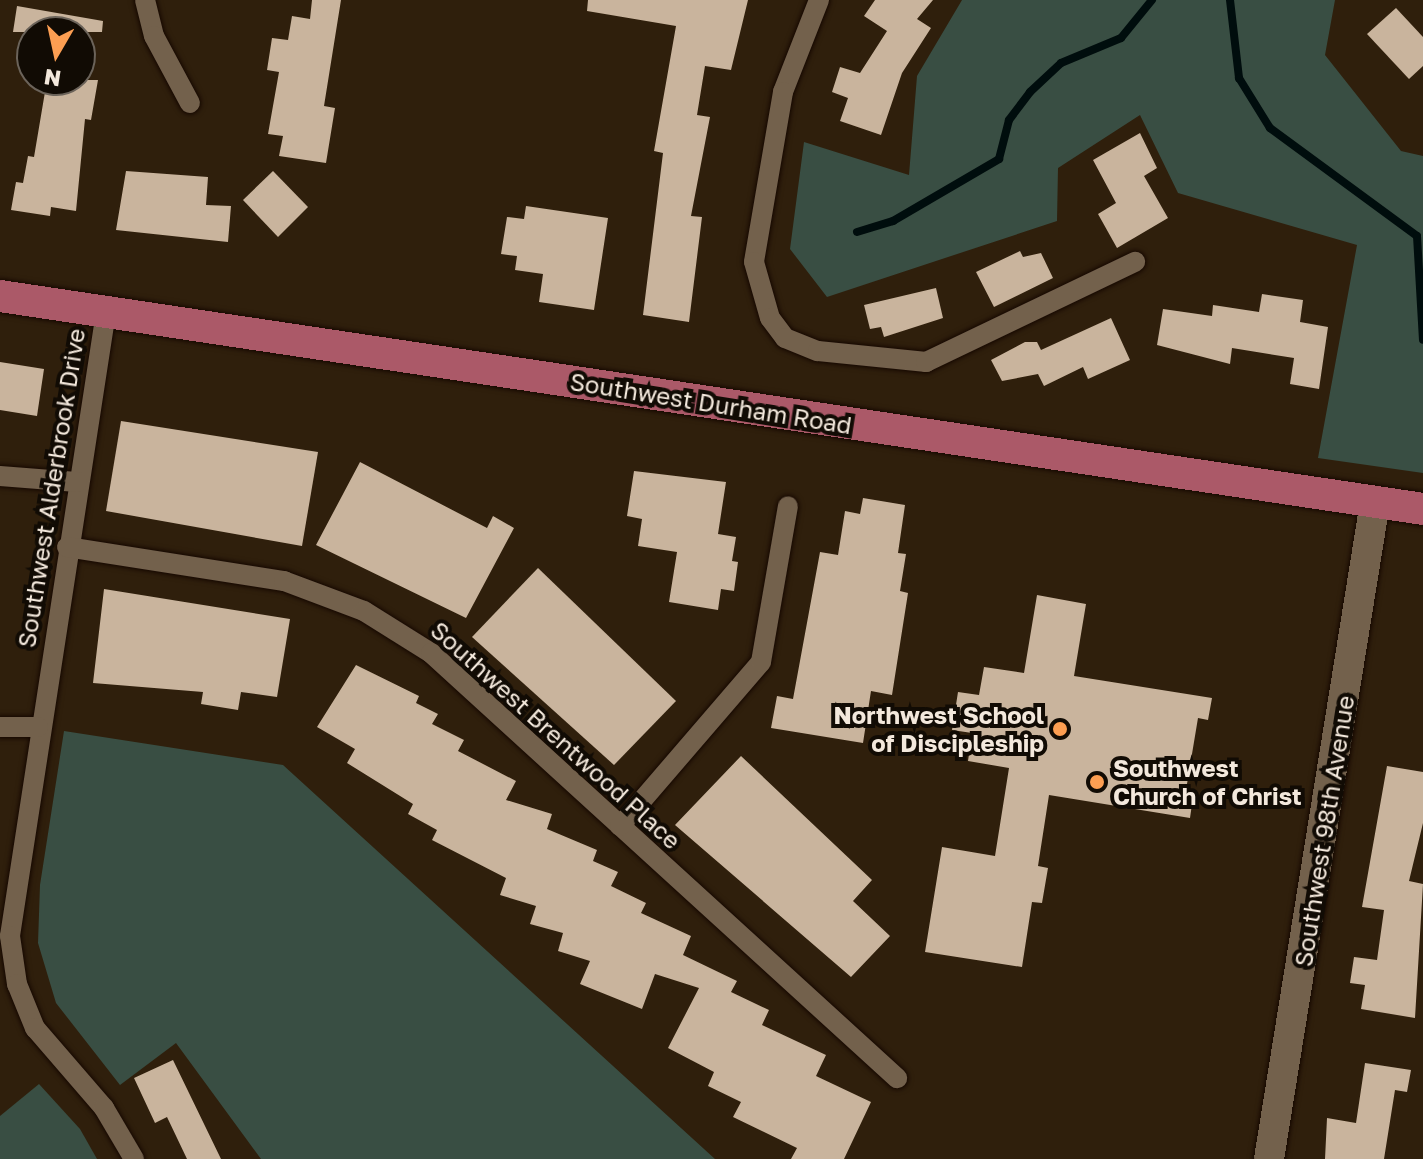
<!DOCTYPE html>
<html>
<head>
<meta charset="utf-8">
<style>
  body { margin:0 }
  #map { position:relative; width:1423px; height:1159px; overflow:hidden; background:#2f1f0c; font-family:"Golos Text",sans-serif }
  div>[style] { position:absolute }
  .green>* { inset:0; background:#394e43 }
  .stream>* { height:8px; margin:-4px; padding:0 4px; transform-origin:4px; border-radius:4px; background:#000d0d }
  .building>* { inset:0; background:#c9b49d }
  .roads { filter:drop-shadow(0 0 2px #160800) drop-shadow(0 0 2px #160800) }
  .street>* { height:20px; margin:-10px; padding:0 10px; transform-origin:10px; border-radius:10px; background:#73614c }
  .secondary>* { height:30px; margin:-15px; padding:0 15px; transform-origin:15px; border-radius:15px; background:#73614c }
  .primary>* { height:32px; margin:-16px; padding:0 16px; transform-origin:16px; border-radius:16px; background:#ab5968 }
  .dots>* { width:22px; height:22px; translate:-50% -50%; box-sizing:border-box; border:4px solid #110b04; border-radius:50% }
  span { translate:-50% -50%; white-space:nowrap; text-align:center; line-height:1.15; -webkit-text-stroke:8px #110b04; paint-order:stroke }
  .street-label { font-size:24px; color:#f3e8dc }
  .poi-label { font-size:24px; color:#f3e8dc; font-weight:700 }
  .right { translate:-100% -50%; text-align:right }
  .left { translate:0 -50%; text-align:left }
  .north { position:absolute; left:16px; top:16px; width:80px; height:80px; box-sizing:border-box; background:#110b04; border:2px solid #6b635a; border-radius:50%; rotate:189deg; font-size:22px; font-weight:700; line-height:32px; text-align:center; color:#f3e8dc }
  .north::after { content:''; display:block; margin:auto; width:28px; height:36px; background:#fc9e52; clip-path:polygon(50% 0,100% 100%,50% 72%,0 100%) }
</style>
</head>
<body>
<div id="map">
  <div class="green">
    <i style="clip-path:polygon(962px 0,1335px 0,1325px 55px,1401px 151px,1423px 156px,1423px 473px,1318px 458px,1357px 245px,1178px 193px,1140px 115px,1058px 168px,1057px 221px,827px 297px,790px 249px,804px 142px,909px 175px,917px 76px)"></i>
    <i style="clip-path:polygon(64px 731px,283px 765px,715px 1159px,261px 1159px,176px 1043px,120px 1085px,56px 1003px,38px 943px,40px 885px)"></i>
    <i style="clip-path:polygon(39px 1084px,80px 1129px,97px 1159px,0 1159px,0 1116px)"></i>
  </div>
  <div class="stream">
    <i style="left:1230px;top:0;width:79px;rotate:83.4deg"></i>
    <i style="left:1239px;top:78px;width:59px;rotate:58.2deg"></i>
    <i style="left:1270px;top:128px;width:182px;rotate:36.3deg"></i>
    <i style="left:1417px;top:236px;width:104px;rotate:86.7deg"></i>
    <i style="left:857px;top:232px;width:38px;rotate:-17deg"></i>
    <i style="left:893px;top:221px;width:123px;rotate:-30.3deg"></i>
    <i style="left:999px;top:159px;width:40px;rotate:-75.6deg"></i>
    <i style="left:1009px;top:120px;width:35px;rotate:-53deg"></i>
    <i style="left:1030px;top:92px;width:42px;rotate:-43.1deg"></i>
    <i style="left:1061px;top:63px;width:65px;rotate:-22.6deg"></i>
    <i style="left:1121px;top:38px;width:49px;rotate:-50.8deg"></i>
  </div>
  <div class="building">
    <i style="clip-path:polygon(312px 0,341px 0,324px 106px,335px 108px,326px 163px,279px 156px,283px 136px,268px 134px,279px 72px,267px 70px,272px 38px,288px 40px,292px 16px,310px 19px)"></i>
    <i style="clip-path:polygon(588px 0,748px 0,731px 70px,705px 66px,697px 115px,710px 117px,691px 216px,702px 217px,689px 322px,643px 315px,663px 153px,654px 151px,676px 26px,587px 11px)"></i>
    <i style="clip-path:polygon(875px 0,933px 0,917px 19px,931px 28px,902px 73px,881px 135px,840px 121px,848px 98px,832px 92px,840px 67px,860px 73px,887px 31px,864px 16px)"></i>
    <i style="clip-path:polygon(17px 6px,103px 21px,102px 32px,13px 32px)"></i>
    <i style="clip-path:polygon(1396px 8px,1423px 37px,1423px 66px,1409px 79px,1367px 34px)"></i>
    <i style="clip-path:polygon(47px 80px,98px 80px,91px 120px,85px 119px,76px 211px,51px 207px,50px 216px,11px 210px,16px 182px,23px 183px,28px 156px,34px 157px)"></i>
    <i style="clip-path:polygon(1140px 133px,1157px 168px,1144px 176px,1168px 218px,1117px 248px,1098px 214px,1116px 203px,1093px 160px)"></i>
    <i style="clip-path:polygon(126px 171px,208px 177px,206px 205px,231px 206px,228px 242px,116px 230px)"></i>
    <i style="clip-path:polygon(273px 171px,308px 207px,278px 237px,243px 200px)"></i>
    <i style="clip-path:polygon(526px 206px,608px 218px,594px 310px,539px 302px,543px 274px,515px 270px,517px 256px,501px 254px,507px 217px,524px 219px)"></i>
    <i style="clip-path:polygon(1020px 251px,1023px 257px,1041px 253px,1053px 278px,994px 307px,976px 272px)"></i>
    <i style="clip-path:polygon(936px 288px,943px 318px,884px 337px,881px 327px,870px 329px,864px 305px)"></i>
    <i style="clip-path:polygon(1262px 294px,1303px 300px,1300px 322px,1328px 327px,1319px 389px,1290px 384px,1294px 358px,1232px 348px,1230px 364px,1157px 345px,1163px 309px,1212px 316px,1213px 305px,1259px 312px)"></i>
    <i style="clip-path:polygon(1111px 318px,1130px 360px,1088px 379px,1083px 367px,1044px 386px,1038px 374px,1002px 381px,991px 360px,1025px 342px,1037px 342px,1041px 350px)"></i>
    <i style="clip-path:polygon(0 362px,44px 369px,37px 416px,0 410px)"></i>
    <i style="clip-path:polygon(121px 421px,318px 452px,302px 546px,106px 511px)"></i>
    <i style="clip-path:polygon(360px 462px,487px 528px,493px 516px,514px 528px,466px 618px,316px 545px)"></i>
    <i style="clip-path:polygon(634px 471px,726px 482px,718px 534px,736px 537px,732px 561px,738px 562px,734px 591px,721px 589px,718px 610px,669px 602px,677px 552px,638px 546px,642px 519px,627px 516px)"></i>
    <i style="clip-path:polygon(863px 498px,905px 505px,898px 553px,906px 554px,900px 591px,908px 593px,892px 695px,871px 691px,863px 743px,771px 728px,777px 696px,793px 699px,820px 552px,838px 555px,845px 511px,860px 514px)"></i>
    <i style="clip-path:polygon(538px 568px,676px 701px,614px 765px,472px 637px)"></i>
    <i style="clip-path:polygon(104px 589px,290px 619px,277px 697px,241px 692px,238px 710px,201px 704px,203px 692px,93px 683px)"></i>
    <i style="clip-path:polygon(1037px 595px,1086px 604px,1074px 676px,1212px 698px,1208px 720px,1198px 718px,1185px 796px,1193px 797px,1190px 818px,1049px 795px,1038px 866px,1048px 868px,1042px 903px,1032px 902px,1022px 967px,925px 952px,942px 847px,995px 856px,1009px 768px,968px 761px,972px 733px,952px 730px,958px 692px,979px 695px,984px 667px,1024px 673px)"></i>
    <i style="clip-path:polygon(356px 665px,419px 696px,416px 703px,438px 714px,432px 724px,464px 740px,458px 751px,516px 781px,506px 800px,552px 814px,547px 829px,597px 850px,593px 861px,618px 872px,611px 886px,646px 903px,641px 913px,691px 936px,683px 955px,737px 981px,731px 992px,769px 1010px,762px 1025px,826px 1055px,816px 1076px,871px 1102px,844px 1159px,791px 1159px,797px 1148px,733px 1117px,741px 1102px,708px 1086px,714px 1072px,668px 1048px,699px 988px,655px 974px,642px 1009px,580px 984px,590px 961px,558px 951px,563px 933px,530px 924px,536px 906px,500px 895px,506px 878px,432px 840px,437px 830px,408px 814px,413px 804px,347px 763px,355px 749px,317px 727px)"></i>
    <i style="clip-path:polygon(741px 756px,872px 880px,853px 901px,890px 936px,851px 977px,675px 825px)"></i>
    <i style="clip-path:polygon(1387px 766px,1423px 772px,1423px 823px,1409px 881px,1423px 884px,1415px 1018px,1361px 1009px,1365px 985px,1350px 983px,1354px 957px,1377px 960px,1384px 910px,1362px 907px)"></i>
    <i style="clip-path:polygon(173px 1060px,221px 1159px,187px 1159px,167px 1117px,155px 1123px,134px 1078px)"></i>
    <i style="clip-path:polygon(1365px 1063px,1411px 1070px,1407px 1092px,1395px 1090px,1384px 1159px,1325px 1159px,1327px 1118px,1356px 1123px)"></i>
  </div>
  <div class="roads">
    <div class="street">
      <i style="left:145px;top:0;width:37px;rotate:76deg"></i>
      <i style="left:154px;top:36px;width:76px;rotate:61.8deg"></i>
      <i style="left:819px;top:0;width:99px;rotate:111.4deg"></i>
      <i style="left:783px;top:92px;width:172px;rotate:99.7deg"></i>
      <i style="left:754px;top:262px;width:58px;rotate:74.1deg"></i>
      <i style="left:770px;top:318px;width:25px;rotate:53deg"></i>
      <i style="left:785px;top:338px;width:35px;rotate:22deg"></i>
      <i style="left:818px;top:351px;width:109px;rotate:5.8deg"></i>
      <i style="left:926px;top:362px;width:232px;rotate:-25.6deg"></i>
      <i style="left:106px;top:312px;width:631px;rotate:98.75deg"></i>
      <i style="left:10px;top:936px;width:49px;rotate:81.7deg"></i>
      <i style="left:17px;top:984px;width:48px;rotate:67.8deg"></i>
      <i style="left:35px;top:1028px;width:106px;rotate:49.2deg"></i>
      <i style="left:104px;top:1108px;width:59px;rotate:59.5deg"></i>
      <i style="left:0;top:476px;width:77px;rotate:4.5deg"></i>
      <i style="left:67px;top:547px;width:220px;rotate:8.9deg"></i>
      <i style="left:284px;top:581px;width:85px;rotate:20.6deg"></i>
      <i style="left:364px;top:611px;width:79px;rotate:32.1deg"></i>
      <i style="left:431px;top:653px;width:631px;rotate:42.37deg"></i>
      <i style="left:0;top:727px;width:38px"></i>
      <i style="left:620px;top:826px;width:216px;rotate:-49.3deg"></i>
      <i style="left:761px;top:662px;width:158px;rotate:-80.2deg"></i>
    </div>
    <div class="secondary">
      <i style="left:1269px;top:1159px;width:665px;rotate:-80.83deg"></i>
    </div>
    <div class="primary">
      <i style="left:0;top:296px;width:1439px;rotate:8.51deg"></i>
    </div>
  </div>
  <div class="dots">
    <i style="left:1060px;top:729px;background:#fc9e52"></i>
    <i style="left:1097px;top:782px;background:#fc9e52"></i>
  </div>
  <div class="street-label">
    <span style="left:711px;top:403px;rotate:9deg">Southwest Durham Road</span>
    <span style="left:51px;top:488px;rotate:-81deg">Southwest Alderbrook Drive</span>
    <span style="left:556px;top:735px;rotate:42deg">Southwest Brentwood Place</span>
    <span style="left:1324px;top:831px;rotate:-81deg">Southwest 98th Avenue</span>
  </div>
  <div class="poi-label">
    <span class="right" style="left:1044px;top:729px">Northwest School<br>of Discipleship</span>
    <span class="left" style="left:1113px;top:782px">Southwest<br>Church of Christ</span>
  </div>
  <div class="north">N</div>
</div>
</body>
</html>
